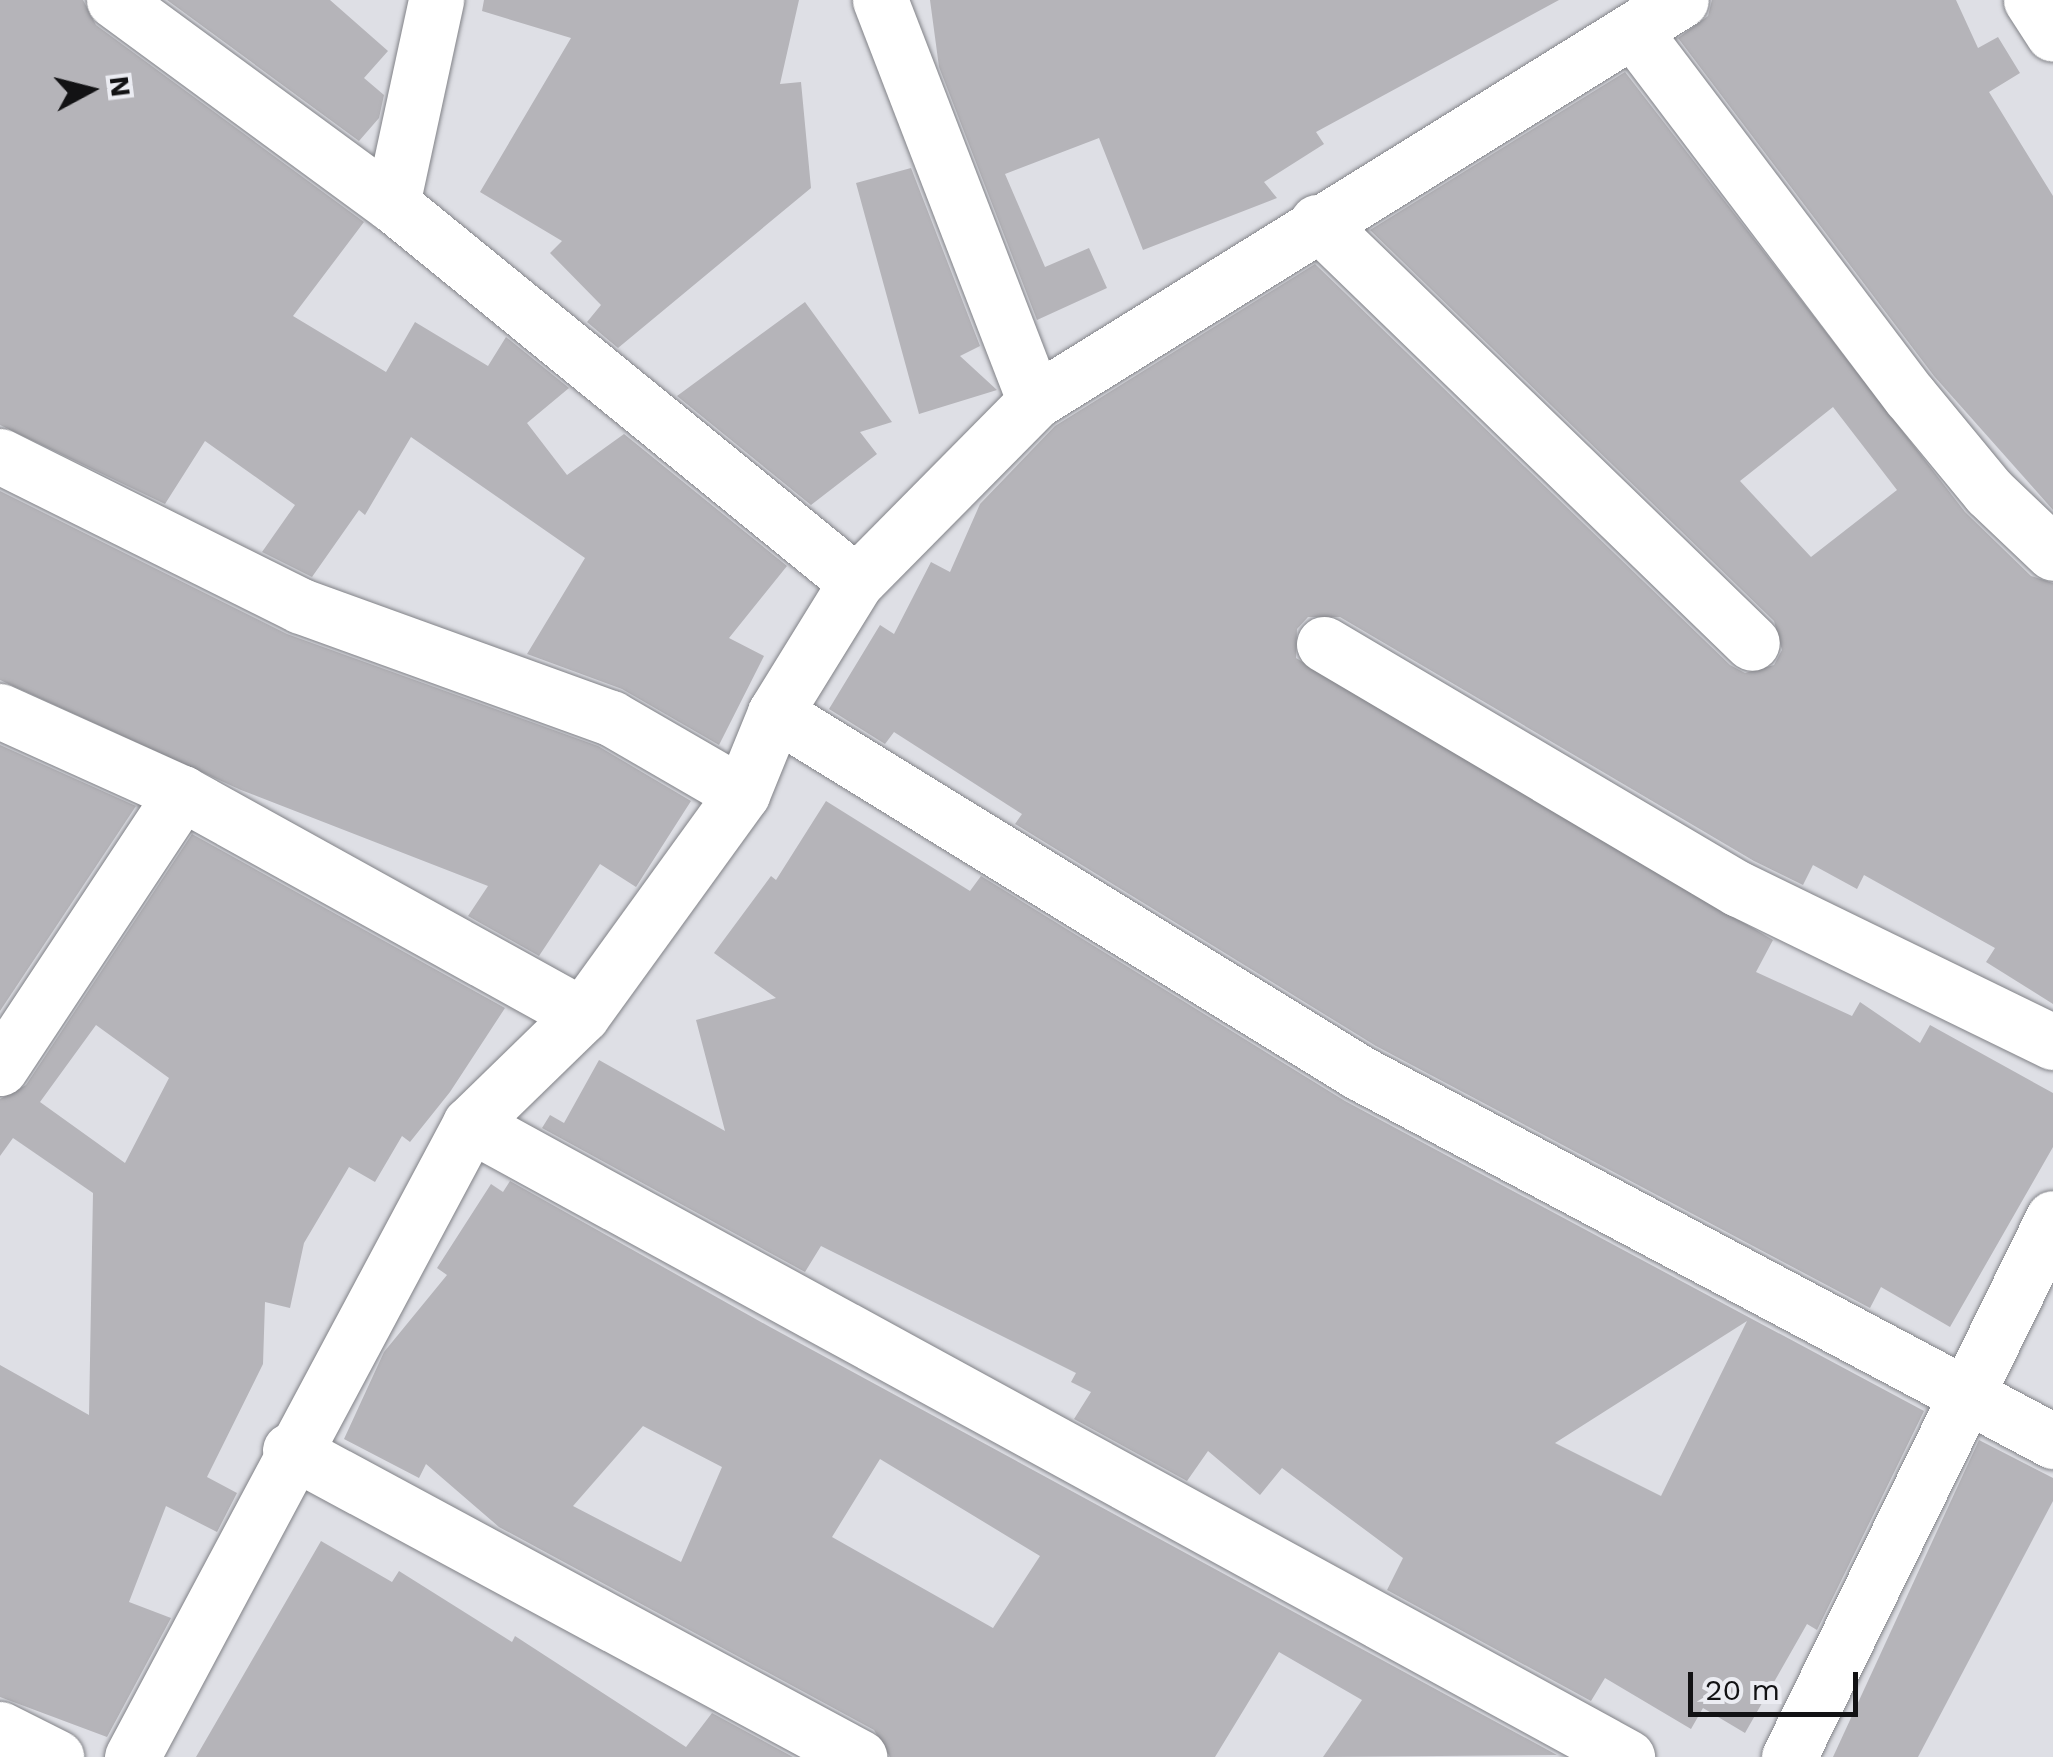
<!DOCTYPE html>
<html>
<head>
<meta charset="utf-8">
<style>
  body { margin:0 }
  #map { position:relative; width:2053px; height:1757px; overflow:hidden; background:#dedfe5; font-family:"Work Sans",sans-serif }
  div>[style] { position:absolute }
  .building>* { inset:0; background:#b5b4b9 }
  .roads { filter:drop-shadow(0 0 2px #818287) drop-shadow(0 0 2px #818287) }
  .minor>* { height:55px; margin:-27.5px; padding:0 27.5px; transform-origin:27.5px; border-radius:27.5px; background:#fff }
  span { translate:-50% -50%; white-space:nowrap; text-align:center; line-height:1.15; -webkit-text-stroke:9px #ebecf2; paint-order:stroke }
  .north { position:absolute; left:40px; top:40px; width:100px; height:100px; -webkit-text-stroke:8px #ebecf2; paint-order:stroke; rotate:83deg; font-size:28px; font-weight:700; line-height:40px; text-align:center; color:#121214 }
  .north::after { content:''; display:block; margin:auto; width:35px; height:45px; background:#121214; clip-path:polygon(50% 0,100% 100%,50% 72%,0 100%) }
  .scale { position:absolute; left:1688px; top:1672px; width:170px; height:45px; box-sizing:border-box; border:5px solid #121214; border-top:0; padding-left:12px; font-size:30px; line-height:35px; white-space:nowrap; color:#121214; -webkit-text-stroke:8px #ebecf2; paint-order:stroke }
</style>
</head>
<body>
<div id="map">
  <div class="building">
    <i style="clip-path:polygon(0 0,83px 0,96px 25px,364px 222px,293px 316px,386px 372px,415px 322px,488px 366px,506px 337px,569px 388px,527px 423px,567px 475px,624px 434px,787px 566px,729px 638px,764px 656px,719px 745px,622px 689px,527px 654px,585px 558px,411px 437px,365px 515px,359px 510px,312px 577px,262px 552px,295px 505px,205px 441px,165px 504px,0 425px)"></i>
    <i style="clip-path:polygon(167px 0,330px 0,388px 51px,364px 78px,384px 95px,379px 118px,359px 141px)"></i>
    <i style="clip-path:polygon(484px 0,799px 0,780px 84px,801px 82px,811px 188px,618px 348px,587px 322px,601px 305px,550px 253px,562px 241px,480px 192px,571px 38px,482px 11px)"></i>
    <i style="clip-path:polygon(930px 0,1559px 0,1316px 132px,1324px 144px,1264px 182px,1277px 198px,1143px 250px,1099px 138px,1005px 174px,1045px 267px,1089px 248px,1107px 288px,1037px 320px,939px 67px)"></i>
    <i style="clip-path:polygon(1712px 0,1956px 0,1978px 48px,1998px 37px,2020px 73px,1989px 92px,2053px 196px,2053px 510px,1934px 376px,1678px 38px,1708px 16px)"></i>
    <i style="clip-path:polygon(evenodd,1625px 72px,1965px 512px,2031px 576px,2053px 583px,2053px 1004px,1986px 962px,1995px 948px,1864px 875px,1857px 889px,1813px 865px,1803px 885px,1754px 861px,1340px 617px,1308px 617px,1297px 629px,1296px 658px,1773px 940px,1756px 972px,1852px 1016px,1860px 1002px,1920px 1043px,1930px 1025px,2053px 1093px,2053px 1147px,1950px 1327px,1881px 1287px,1870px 1308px,1376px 1046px,1015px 824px,1022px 814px,894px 732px,885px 744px,829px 709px,880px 625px,894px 634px,931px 562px,950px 572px,980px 504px,1055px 426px,1315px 264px,1730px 665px,1745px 673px,1774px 665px,1782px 650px,1774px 621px,1370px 230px,1625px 72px,1833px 407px,1897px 490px,1811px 557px,1740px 481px,1833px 407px)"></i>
    <i style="clip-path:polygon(911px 168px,980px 346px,960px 356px,997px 390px,919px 414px,856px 183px)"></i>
    <i style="clip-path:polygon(805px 302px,892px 422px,860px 432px,877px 454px,811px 505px,677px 396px)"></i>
    <i style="clip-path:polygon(0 491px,287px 634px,598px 746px,691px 801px,636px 887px,600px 864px,539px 956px,468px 916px,488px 886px,241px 790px,0 680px)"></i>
    <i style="clip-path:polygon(0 745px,136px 806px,0 1011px)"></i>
    <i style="clip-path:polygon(evenodd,826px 801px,970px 891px,981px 876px,1345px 1101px,1924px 1411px,1817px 1630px,1807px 1624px,1745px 1733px,1703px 1708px,1691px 1729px,1605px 1678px,1591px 1701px,1387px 1590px,1403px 1558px,1282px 1468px,1260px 1495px,1208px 1451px,1187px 1481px,1074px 1419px,1091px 1392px,1071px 1382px,1076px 1373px,821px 1246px,805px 1272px,542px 1128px,550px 1115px,564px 1123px,599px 1060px,725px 1131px,696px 1020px,776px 998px,714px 953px,771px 876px,776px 880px,826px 801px,1747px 1321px,1661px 1496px,1555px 1443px,1747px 1321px)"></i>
    <i style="clip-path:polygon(evenodd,192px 834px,505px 1008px,450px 1092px,410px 1142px,402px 1136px,375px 1182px,349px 1167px,304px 1243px,290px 1308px,265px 1302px,263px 1364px,207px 1477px,237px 1493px,217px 1532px,166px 1506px,129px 1602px,171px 1618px,107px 1737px,0 1697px,0 1365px,89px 1415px,93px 1193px,13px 1138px,0 1156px,0 1099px,26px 1085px,192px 834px,96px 1025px,169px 1078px,125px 1163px,40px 1102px,96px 1025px)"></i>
    <i style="clip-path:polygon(evenodd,510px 1181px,770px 1327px,1557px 1755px,1323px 1757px,1362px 1700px,1279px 1652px,1215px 1757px,890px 1757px,874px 1730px,499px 1527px,426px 1464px,419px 1478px,344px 1439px,384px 1352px,447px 1275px,437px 1268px,491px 1184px,503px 1192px,510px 1181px,643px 1426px,722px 1467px,681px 1562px,573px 1506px,643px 1426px,510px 1181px,880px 1459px,1040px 1556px,993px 1628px,832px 1537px,880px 1459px)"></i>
    <i style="clip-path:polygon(1979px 1440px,2053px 1478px,2053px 1501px,1918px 1757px,1833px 1757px)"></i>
    <i style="clip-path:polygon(321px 1541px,392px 1582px,399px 1571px,512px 1642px,515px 1636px,686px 1747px,712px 1713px,793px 1757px,196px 1757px)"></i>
  </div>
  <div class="roads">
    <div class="minor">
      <i style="left:114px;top:0;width:345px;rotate:36.3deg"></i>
      <i style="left:392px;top:204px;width:598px;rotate:39.17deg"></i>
      <i style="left:880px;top:0;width:430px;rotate:68.9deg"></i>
      <i style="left:2031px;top:0;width:40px;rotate:57.1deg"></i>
      <i style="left:1635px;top:33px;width:454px;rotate:52.9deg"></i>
      <i style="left:1909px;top:395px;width:126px;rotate:50.5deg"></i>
      <i style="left:1989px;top:492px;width:88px;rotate:43.6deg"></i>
      <i style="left:392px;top:204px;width:209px;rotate:-77.8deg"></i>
      <i style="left:1317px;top:222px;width:605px;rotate:44.06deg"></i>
      <i style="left:0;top:456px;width:336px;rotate:26.5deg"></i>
      <i style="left:301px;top:606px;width:330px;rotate:19.9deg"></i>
      <i style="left:611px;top:718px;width:151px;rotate:30.1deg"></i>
      <i style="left:1324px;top:644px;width:482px;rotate:30.6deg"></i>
      <i style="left:1739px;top:889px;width:349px;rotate:26deg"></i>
      <i style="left:0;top:711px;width:200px;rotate:24.3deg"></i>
      <i style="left:182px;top:793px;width:457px;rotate:29deg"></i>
      <i style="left:775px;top:713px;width:687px;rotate:31.61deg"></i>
      <i style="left:1360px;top:1073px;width:785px;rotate:27.97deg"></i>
      <i style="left:0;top:1068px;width:330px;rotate:-56.5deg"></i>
      <i style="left:470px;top:1124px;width:1319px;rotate:28.68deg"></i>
      <i style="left:290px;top:1450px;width:647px;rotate:28.35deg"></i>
      <i style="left:0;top:1729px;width:63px;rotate:26.6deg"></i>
      <i style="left:132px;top:1757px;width:718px;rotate:-61.9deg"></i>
      <i style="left:470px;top:1124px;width:156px;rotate:-44.2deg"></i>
      <i style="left:582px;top:1015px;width:273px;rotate:-54.1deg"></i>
      <i style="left:742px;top:794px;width:87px;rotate:-67.8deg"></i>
      <i style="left:775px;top:713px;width:154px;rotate:-58.3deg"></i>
      <i style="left:856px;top:582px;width:255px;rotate:-45.3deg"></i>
      <i style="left:1035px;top:401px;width:760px;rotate:-31.83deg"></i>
      <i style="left:1789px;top:1757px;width:600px;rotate:-63.9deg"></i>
    </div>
  </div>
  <div class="north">N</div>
  <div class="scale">20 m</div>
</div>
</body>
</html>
